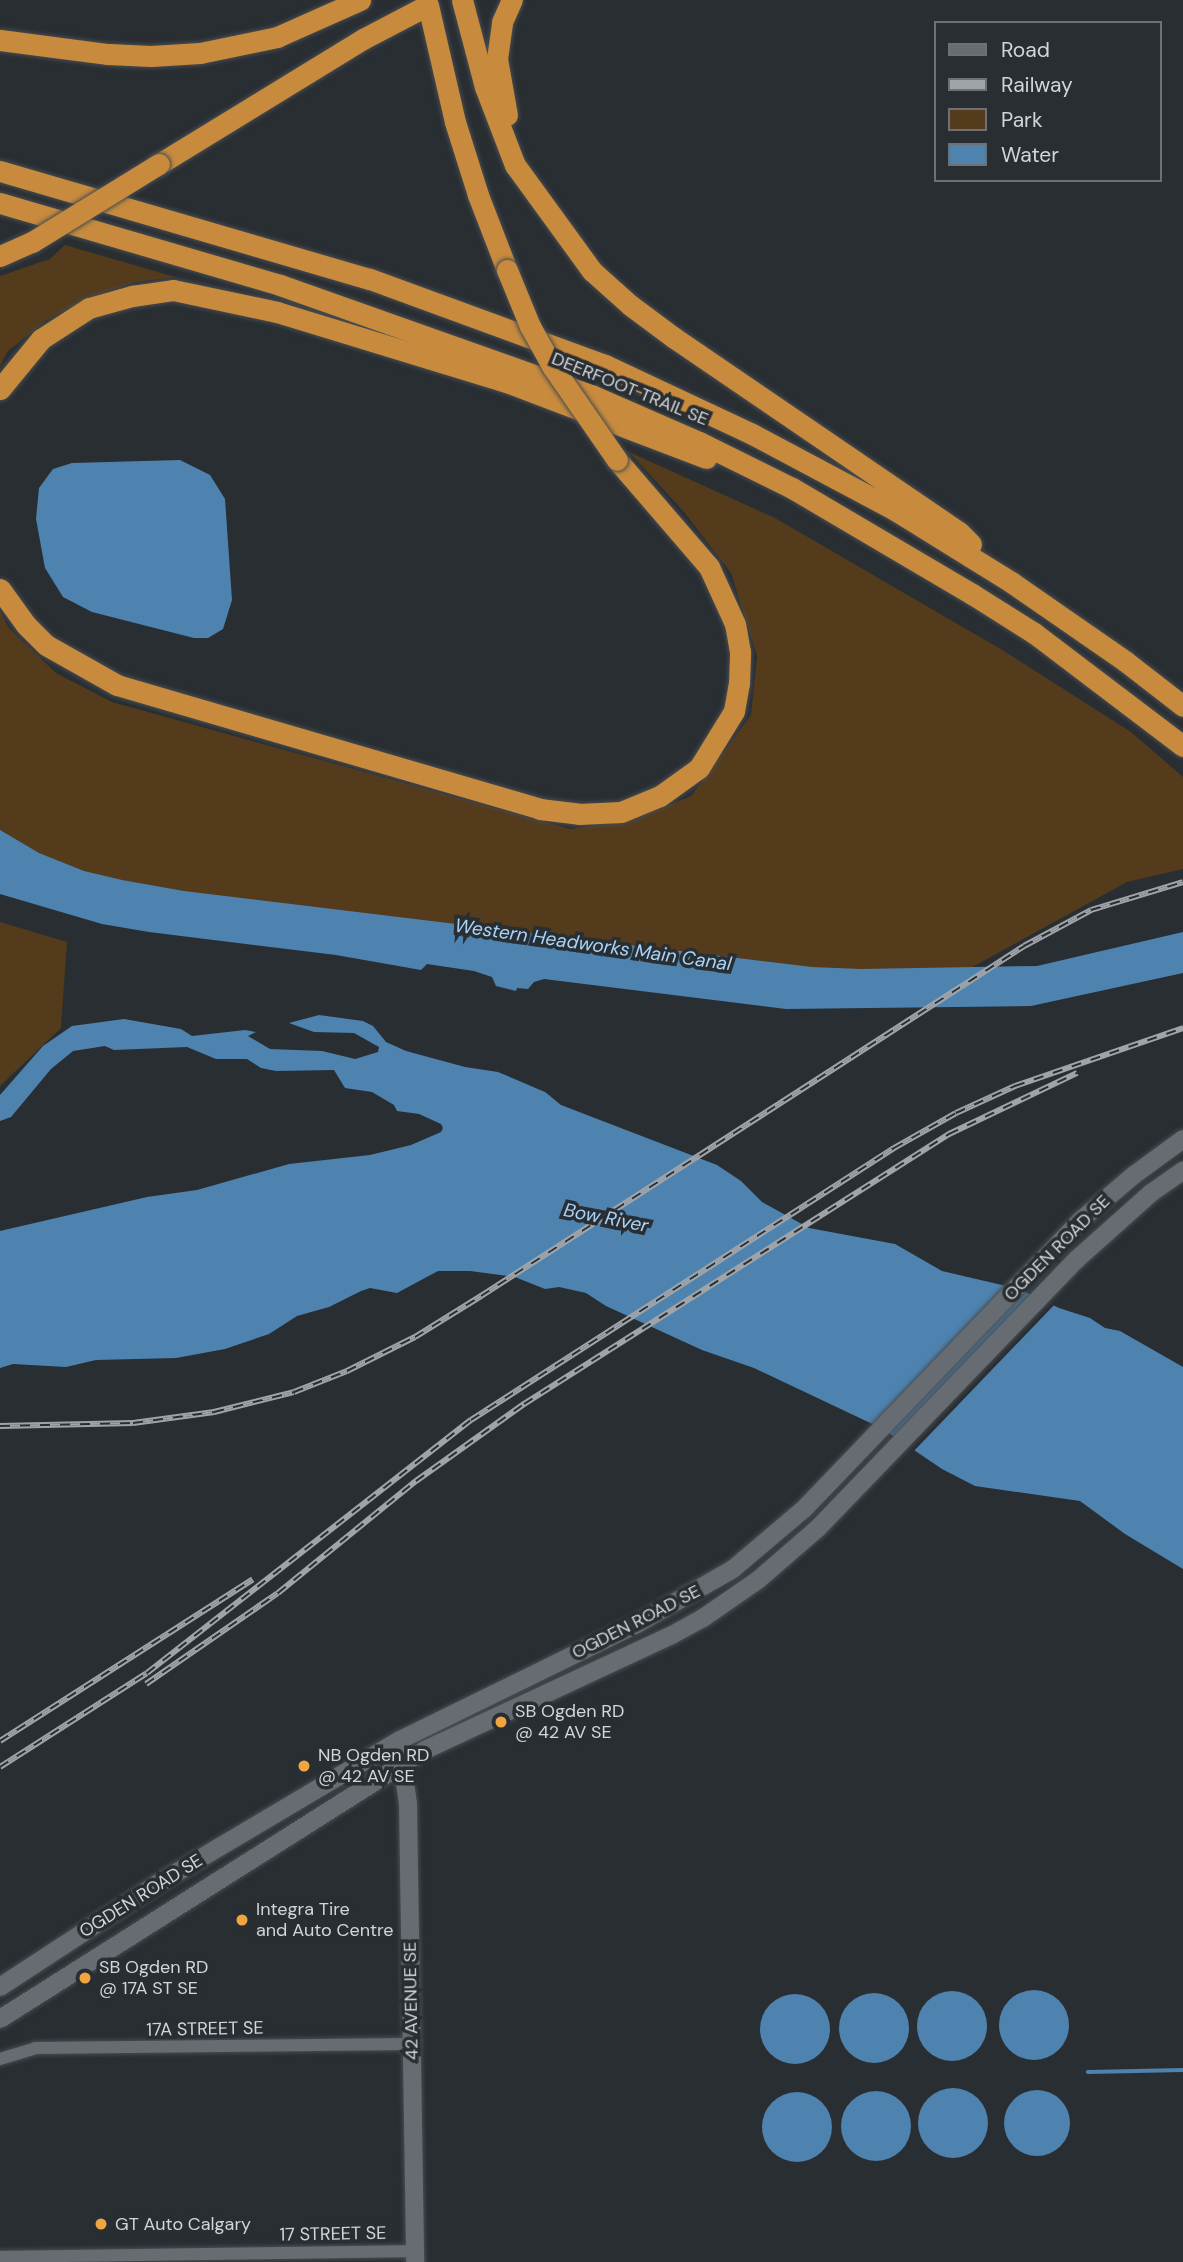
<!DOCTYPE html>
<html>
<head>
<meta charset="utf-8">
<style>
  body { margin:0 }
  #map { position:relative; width:1183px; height:2262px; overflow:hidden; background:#292e33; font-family:"DM Sans",sans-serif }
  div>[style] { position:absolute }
  .green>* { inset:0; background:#543b1c }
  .water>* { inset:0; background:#4e83af }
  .round { border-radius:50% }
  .pier>* { inset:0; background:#292e33 }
  .stream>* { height:3.5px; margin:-1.75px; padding:0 1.75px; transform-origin:1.75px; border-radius:1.75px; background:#4e83af }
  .roads { filter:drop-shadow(0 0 2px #474c4f) drop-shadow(0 0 2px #474c4f) }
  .street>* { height:12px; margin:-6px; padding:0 6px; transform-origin:6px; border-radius:6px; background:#666c72 }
  .secondary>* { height:18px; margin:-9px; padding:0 9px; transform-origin:9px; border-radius:9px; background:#666c72 }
  .highway>* { height:21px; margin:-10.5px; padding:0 10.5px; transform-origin:10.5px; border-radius:10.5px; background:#c88b3d }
  .rail>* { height:6px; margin-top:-3px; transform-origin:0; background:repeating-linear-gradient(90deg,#292e33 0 10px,#a0a4a8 0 20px); box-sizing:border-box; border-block:2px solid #a0a4a8 }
  .bridges { filter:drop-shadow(0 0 2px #474c4f) drop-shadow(0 0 2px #474c4f) }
  .highway-bridge>* { height:21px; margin:-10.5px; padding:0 10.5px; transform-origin:10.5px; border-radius:10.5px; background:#c88b3d }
  .dots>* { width:19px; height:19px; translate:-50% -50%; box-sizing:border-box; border:4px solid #292e33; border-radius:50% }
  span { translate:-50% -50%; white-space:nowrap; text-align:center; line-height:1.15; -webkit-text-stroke:7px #292e33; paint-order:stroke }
  .street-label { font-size:18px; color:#d2d6d9 }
  .poi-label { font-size:18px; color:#d2d6d9 }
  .left { translate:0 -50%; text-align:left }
  .water-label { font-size:19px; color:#a8d4fb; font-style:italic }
  .legend { position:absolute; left:934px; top:21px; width:228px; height:161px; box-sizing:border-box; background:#292e33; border:2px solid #6d7175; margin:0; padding:9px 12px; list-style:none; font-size:21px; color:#d2d6d9 }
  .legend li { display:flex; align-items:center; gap:14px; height:35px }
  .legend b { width:35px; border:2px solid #6d7175 }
</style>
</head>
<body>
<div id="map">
  <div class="green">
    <i style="clip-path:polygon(65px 245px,175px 277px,136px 282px,93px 296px,47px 320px,7px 352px,0 366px,0 276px,50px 259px)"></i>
    <i style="clip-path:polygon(629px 452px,775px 518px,1004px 651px,1131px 732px,1183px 777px,1183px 869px,1127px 882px,945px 982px,183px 900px,0 850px,0 611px,8px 627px,56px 673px,112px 702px,570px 829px,633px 820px,691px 796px,751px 715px,757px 656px,731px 573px,684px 512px)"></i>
    <i style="clip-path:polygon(0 922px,67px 942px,61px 1028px,0 1086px)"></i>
  </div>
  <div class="water">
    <i style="clip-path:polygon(180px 460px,210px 475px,225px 499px,232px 600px,223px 629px,208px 638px,194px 638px,92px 612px,63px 597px,45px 568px,36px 519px,39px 488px,53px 469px,72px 463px)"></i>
    <i style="clip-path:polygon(0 830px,39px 853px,84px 871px,122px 880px,184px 891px,812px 967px,861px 969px,1037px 966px,1183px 932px,1183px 973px,1031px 1006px,786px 1009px,544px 979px,534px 982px,528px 989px,517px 988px,516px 991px,496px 986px,492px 977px,474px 971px,427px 964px,421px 970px,336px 955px,149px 932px,102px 924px,0 894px)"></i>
    <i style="clip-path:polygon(319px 1015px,363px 1021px,373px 1026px,386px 1042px,406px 1051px,465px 1067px,498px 1072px,545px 1092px,561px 1105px,717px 1165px,741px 1181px,762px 1202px,809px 1228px,895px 1244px,942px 1271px,1019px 1289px,1059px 1308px,1090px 1318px,1105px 1328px,1120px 1331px,1183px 1367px,1183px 1569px,1125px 1534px,1080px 1501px,975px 1486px,942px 1469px,883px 1429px,754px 1368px,702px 1350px,606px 1306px,586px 1293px,559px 1287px,545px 1289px,515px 1277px,470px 1271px,438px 1271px,397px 1293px,370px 1288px,361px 1291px,329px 1307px,297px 1316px,269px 1334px,225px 1349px,176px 1358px,96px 1360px,66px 1367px,13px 1364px,0 1368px,0 1231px,147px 1197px,197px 1190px,289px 1164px,370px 1155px,411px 1145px,441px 1132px,443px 1128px,441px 1124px,419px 1114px,397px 1111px,394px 1105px,372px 1092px,345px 1088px,334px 1070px,276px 1071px,261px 1068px,247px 1059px,216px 1059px,187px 1047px,114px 1050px,105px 1046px,73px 1051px,51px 1069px,11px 1117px,0 1121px,0 1095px,43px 1046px,72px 1026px,124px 1019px,181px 1029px,192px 1036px,245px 1030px,256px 1032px,248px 1036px,270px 1049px,322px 1051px,355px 1059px,378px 1052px,379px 1047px,354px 1033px,314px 1032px,289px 1023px)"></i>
    <i class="round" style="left:999px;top:1990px;width:70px;height:70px"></i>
    <i class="round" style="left:917px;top:1991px;width:70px;height:70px"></i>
    <i class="round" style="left:839px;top:1993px;width:70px;height:70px"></i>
    <i class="round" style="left:760px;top:1994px;width:70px;height:70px"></i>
    <i class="round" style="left:918px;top:2088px;width:70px;height:70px"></i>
    <i class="round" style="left:1004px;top:2090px;width:66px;height:66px"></i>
    <i class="round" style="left:841px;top:2091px;width:70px;height:70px"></i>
    <i class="round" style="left:762px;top:2092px;width:70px;height:70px"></i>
  </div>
  <div class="pier">
    <i style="clip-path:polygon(1033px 1292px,1056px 1303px,912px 1453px,892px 1440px)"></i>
  </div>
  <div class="stream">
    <i style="left:1088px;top:2072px;width:95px;rotate:-1.2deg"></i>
  </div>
  <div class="roads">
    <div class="street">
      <i style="left:0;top:2059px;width:37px;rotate:-17deg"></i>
      <i style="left:35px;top:2048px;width:376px;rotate:-0.6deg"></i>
      <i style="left:0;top:2257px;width:415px;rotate:-0.8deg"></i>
    </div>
    <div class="secondary">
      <i style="left:401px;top:1754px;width:50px;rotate:82deg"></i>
      <i style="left:408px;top:1804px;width:458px;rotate:89.1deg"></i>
      <i style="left:0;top:1987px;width:190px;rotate:-33.2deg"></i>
      <i style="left:159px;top:1883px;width:280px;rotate:-30.7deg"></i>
      <i style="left:400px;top:1740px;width:264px;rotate:-26.1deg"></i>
      <i style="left:637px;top:1624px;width:111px;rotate:-29.8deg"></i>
      <i style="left:733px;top:1569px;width:93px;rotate:-40.2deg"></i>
      <i style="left:804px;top:1509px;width:400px;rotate:-46.2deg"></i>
      <i style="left:1081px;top:1220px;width:70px;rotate:-40.3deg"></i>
      <i style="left:1134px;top:1175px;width:61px;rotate:-36.3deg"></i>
      <i style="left:0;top:2019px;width:503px;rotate:-32.33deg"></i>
      <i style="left:425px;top:1750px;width:272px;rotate:-25deg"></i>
      <i style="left:672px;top:1635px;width:35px;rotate:-29deg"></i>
      <i style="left:703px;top:1618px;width:67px;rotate:-34.6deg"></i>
      <i style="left:758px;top:1580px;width:79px;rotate:-40.9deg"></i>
      <i style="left:818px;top:1528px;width:372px;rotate:-46.1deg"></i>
      <i style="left:1076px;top:1260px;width:101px;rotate:-41.8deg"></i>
      <i style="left:1151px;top:1193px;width:39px;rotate:-35deg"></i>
    </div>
    <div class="highway">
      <i style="left:462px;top:0;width:90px;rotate:75.2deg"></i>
      <i style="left:485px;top:87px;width:84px;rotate:69deg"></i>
      <i style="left:515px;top:165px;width:131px;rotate:54deg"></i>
      <i style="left:592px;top:271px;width:51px;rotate:41.8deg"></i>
      <i style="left:630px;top:305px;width:54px;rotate:36.7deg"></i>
      <i style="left:673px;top:337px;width:346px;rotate:34.3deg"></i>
      <i style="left:959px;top:532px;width:17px;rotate:45deg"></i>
      <i style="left:0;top:40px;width:109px;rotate:7.4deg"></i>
      <i style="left:108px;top:54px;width:43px;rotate:2.7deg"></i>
      <i style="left:151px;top:56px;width:49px;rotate:-3.5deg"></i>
      <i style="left:200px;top:53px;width:79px;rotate:-11.7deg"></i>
      <i style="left:277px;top:37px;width:91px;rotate:-24deg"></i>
      <i style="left:507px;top:115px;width:57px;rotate:-100.1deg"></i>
      <i style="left:497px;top:59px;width:37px;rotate:-82deg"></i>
      <i style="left:502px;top:22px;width:24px;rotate:-66deg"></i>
      <i style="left:159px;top:164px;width:239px;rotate:-31.5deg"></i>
      <i style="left:363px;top:39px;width:73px;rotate:-27.6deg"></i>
      <i style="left:428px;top:5px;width:120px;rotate:77deg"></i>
      <i style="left:455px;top:122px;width:77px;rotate:72.5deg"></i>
      <i style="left:478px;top:195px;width:80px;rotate:68.9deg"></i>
      <i style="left:0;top:171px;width:385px;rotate:16.3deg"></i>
      <i style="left:370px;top:279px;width:250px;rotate:20.1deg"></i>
      <i style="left:605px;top:365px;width:162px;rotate:25.1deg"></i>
      <i style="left:752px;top:434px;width:162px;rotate:28deg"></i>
      <i style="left:895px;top:510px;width:137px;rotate:31.8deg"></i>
      <i style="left:1011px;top:582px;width:139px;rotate:34.7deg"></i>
      <i style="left:1125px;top:661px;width:73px;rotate:37.8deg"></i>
      <i style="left:0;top:203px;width:292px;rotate:16.3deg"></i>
      <i style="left:280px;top:285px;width:330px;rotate:19.5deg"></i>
      <i style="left:591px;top:395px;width:118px;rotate:23.5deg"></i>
      <i style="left:699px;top:442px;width:104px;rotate:26.3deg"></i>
      <i style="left:792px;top:488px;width:209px;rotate:30.5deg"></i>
      <i style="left:972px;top:594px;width:73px;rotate:32.2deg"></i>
      <i style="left:1034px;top:633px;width:187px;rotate:37.2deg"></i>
      <i style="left:0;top:389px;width:65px;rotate:-50.6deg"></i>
      <i style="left:41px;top:339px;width:57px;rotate:-32.9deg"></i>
      <i style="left:89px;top:308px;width:45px;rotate:-15.6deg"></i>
      <i style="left:132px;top:296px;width:41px;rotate:-8.3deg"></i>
      <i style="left:173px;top:290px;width:106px;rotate:11.9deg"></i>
      <i style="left:277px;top:312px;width:243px;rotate:17deg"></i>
      <i style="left:509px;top:383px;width:211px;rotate:20.8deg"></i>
      <i style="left:0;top:589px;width:44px;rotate:54.2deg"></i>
      <i style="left:26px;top:625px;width:28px;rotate:45deg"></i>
      <i style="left:46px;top:645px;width:81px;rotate:29.4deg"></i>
      <i style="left:117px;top:685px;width:441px;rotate:16.3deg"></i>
      <i style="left:540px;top:809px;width:39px;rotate:7deg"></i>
      <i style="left:579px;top:814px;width:42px;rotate:-2.7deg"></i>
      <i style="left:621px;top:812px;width:42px;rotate:-22.3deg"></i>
      <i style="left:660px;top:796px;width:48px;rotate:-35.7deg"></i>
      <i style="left:699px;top:768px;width:67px;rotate:-58.4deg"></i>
      <i style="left:734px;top:711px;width:27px;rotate:-80deg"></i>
      <i style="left:739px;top:684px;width:32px;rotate:-88deg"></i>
      <i style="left:740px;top:652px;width:28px;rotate:-100deg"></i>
      <i style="left:735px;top:624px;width:63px;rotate:-114.5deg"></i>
      <i style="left:709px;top:567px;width:141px;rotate:-130.7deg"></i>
    </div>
  </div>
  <div class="rail">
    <i style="left:0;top:1426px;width:133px;rotate:-1.3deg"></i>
    <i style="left:133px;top:1423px;width:82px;rotate:-7.7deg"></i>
    <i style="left:214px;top:1412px;width:82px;rotate:-14deg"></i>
    <i style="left:294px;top:1392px;width:57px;rotate:-21.6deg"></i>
    <i style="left:347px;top:1371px;width:76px;rotate:-26.6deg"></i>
    <i style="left:415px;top:1337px;width:78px;rotate:-31.8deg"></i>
    <i style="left:481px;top:1296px;width:646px;rotate:-32.8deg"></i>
    <i style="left:1024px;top:946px;width:76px;rotate:-28.2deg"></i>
    <i style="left:1091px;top:910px;width:96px;rotate:-16.9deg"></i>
    <i style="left:146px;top:1684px;width:160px;rotate:-34.6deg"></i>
    <i style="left:278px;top:1593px;width:178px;rotate:-39.1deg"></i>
    <i style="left:416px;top:1481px;width:133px;rotate:-35.5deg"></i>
    <i style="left:524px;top:1404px;width:504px;rotate:-32.43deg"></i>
    <i style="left:949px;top:1134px;width:142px;rotate:-25.5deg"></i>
    <i style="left:0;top:1741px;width:300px;rotate:-32.6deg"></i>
    <i style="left:0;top:1767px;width:174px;rotate:-32.6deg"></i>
    <i style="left:147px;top:1673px;width:411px;rotate:-38deg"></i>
    <i style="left:471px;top:1420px;width:503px;rotate:-32.74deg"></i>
    <i style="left:894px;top:1148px;width:71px;rotate:-29.4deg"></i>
    <i style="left:956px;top:1113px;width:65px;rotate:-24.6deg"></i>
    <i style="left:1015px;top:1086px;width:178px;rotate:-19deg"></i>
  </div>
  <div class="bridges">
    <div class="highway-bridge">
      <i style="left:0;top:256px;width:35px;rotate:-24deg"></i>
      <i style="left:32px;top:242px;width:149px;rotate:-31.6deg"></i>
      <i style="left:507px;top:270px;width:61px;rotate:67.7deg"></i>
      <i style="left:530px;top:326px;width:46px;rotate:61.2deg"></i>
      <i style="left:552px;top:366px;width:114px;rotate:55.3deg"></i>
    </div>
  </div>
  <div class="dots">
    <i style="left:501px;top:1722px;background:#f1a540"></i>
    <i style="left:304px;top:1766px;background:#f1a540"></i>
    <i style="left:242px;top:1920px;background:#f1a540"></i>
    <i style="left:85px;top:1978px;background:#f1a540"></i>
    <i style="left:101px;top:2224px;background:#f1a540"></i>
  </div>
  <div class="street-label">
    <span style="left:630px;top:389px;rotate:22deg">DEERFOOT TRAIL SE</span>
    <span style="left:1057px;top:1248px;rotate:-45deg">OGDEN ROAD SE</span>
    <span style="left:636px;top:1622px;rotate:-27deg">OGDEN ROAD SE</span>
    <span style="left:141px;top:1896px;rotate:-32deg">OGDEN ROAD SE</span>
    <span style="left:411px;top:2001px;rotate:-91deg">42 AVENUE SE</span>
    <span style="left:205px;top:2029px;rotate:-1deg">17A STREET SE</span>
    <span style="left:333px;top:2234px;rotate:-1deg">17 STREET SE</span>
  </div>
  <div class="poi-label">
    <span class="left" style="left:515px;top:1722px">SB Ogden RD<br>@ 42 AV SE</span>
    <span class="left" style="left:318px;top:1766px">NB Ogden RD<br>@ 42 AV SE</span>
    <span class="left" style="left:256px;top:1920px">Integra Tire<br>and Auto Centre</span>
    <span class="left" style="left:99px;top:1978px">SB Ogden RD<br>@ 17A ST SE</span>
    <span class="left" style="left:115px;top:2224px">GT Auto Calgary</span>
  </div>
  <div class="water-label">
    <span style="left:593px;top:945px;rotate:8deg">Western Headworks Main Canal</span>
    <span style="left:606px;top:1218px;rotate:11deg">Bow River</span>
  </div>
  <ul class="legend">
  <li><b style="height:9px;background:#666c72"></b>Road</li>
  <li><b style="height:9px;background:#a0a4a8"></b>Railway</li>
  <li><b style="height:19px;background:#543b1c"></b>Park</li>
  <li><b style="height:19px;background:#4e83af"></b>Water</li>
  </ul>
</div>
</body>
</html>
